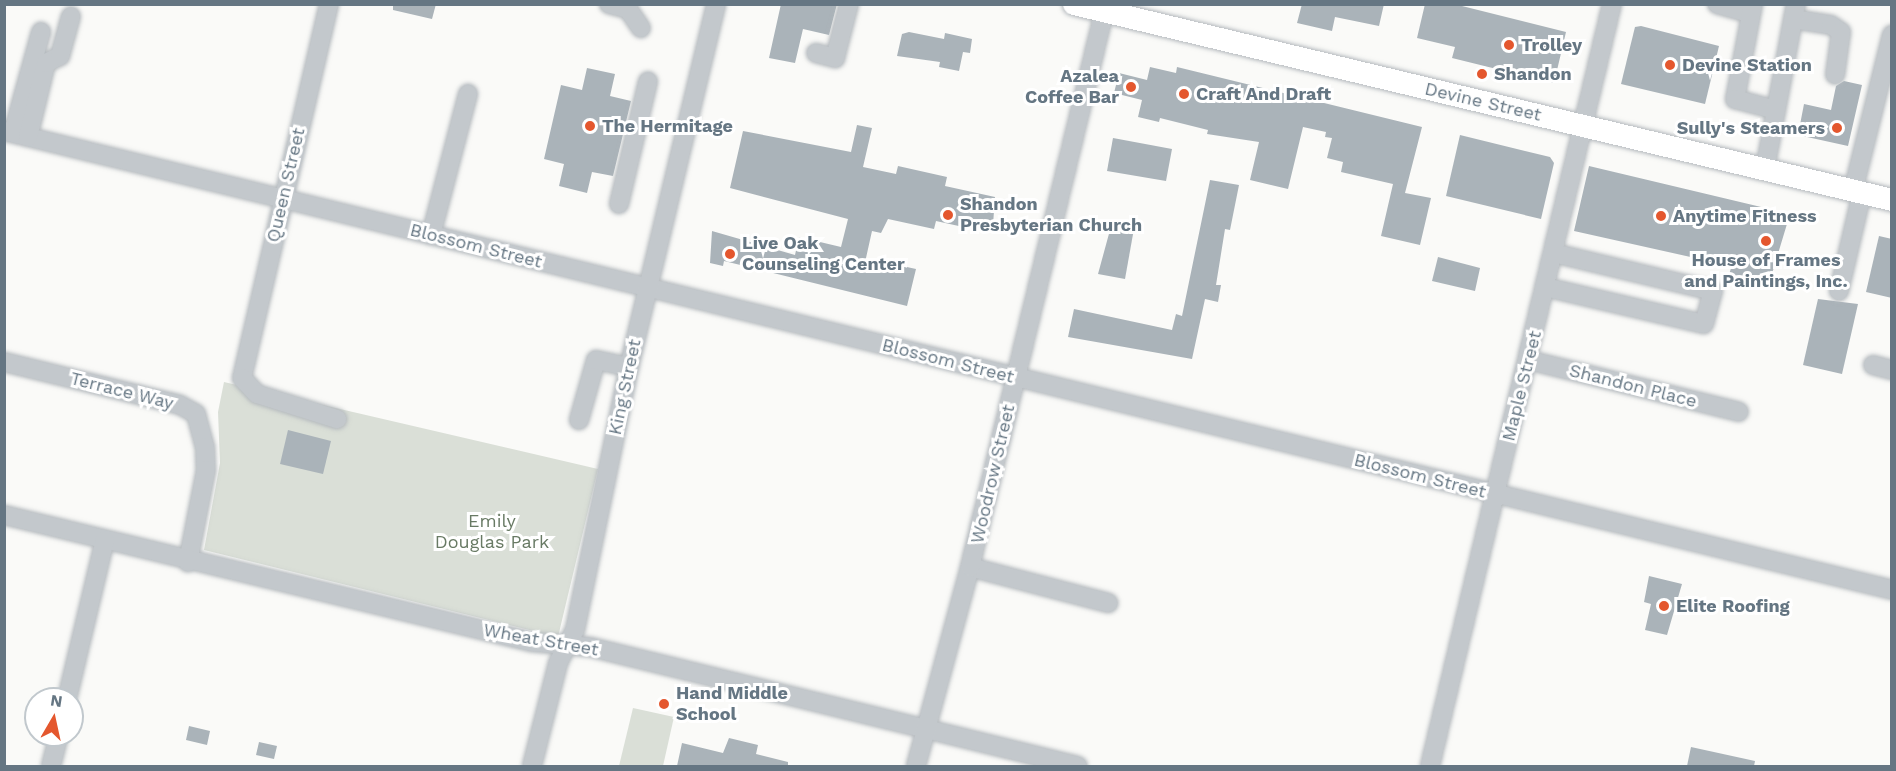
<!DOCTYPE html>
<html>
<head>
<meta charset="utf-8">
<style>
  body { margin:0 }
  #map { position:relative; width:1896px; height:771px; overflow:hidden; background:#fafaf8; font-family:"Work Sans",sans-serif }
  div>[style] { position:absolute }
  .green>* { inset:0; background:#dadfd7 }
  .building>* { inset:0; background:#aab3b9 }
  .roads { filter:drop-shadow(0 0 2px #b5babe) drop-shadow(0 0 2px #b5babe) }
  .minor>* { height:18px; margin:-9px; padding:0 9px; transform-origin:9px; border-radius:9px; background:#c3c8cc }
  .major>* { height:22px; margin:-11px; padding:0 11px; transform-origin:11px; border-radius:11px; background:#fff }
  .dots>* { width:16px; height:16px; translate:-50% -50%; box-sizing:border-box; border:3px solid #fff; border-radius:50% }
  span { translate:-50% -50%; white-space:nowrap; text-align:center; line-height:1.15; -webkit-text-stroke:6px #fff; paint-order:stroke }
  .poi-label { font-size:18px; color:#657683; font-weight:700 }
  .left { translate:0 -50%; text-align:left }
  .right { translate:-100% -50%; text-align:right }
  .street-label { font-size:18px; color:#657683 }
  .park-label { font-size:18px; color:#687a64 }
  .frame { position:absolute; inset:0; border:6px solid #657683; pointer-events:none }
  .north { position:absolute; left:24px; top:687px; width:60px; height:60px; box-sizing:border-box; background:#fff; border:2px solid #c1c8cd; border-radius:50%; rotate:9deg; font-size:16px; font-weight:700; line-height:24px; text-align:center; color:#657683 }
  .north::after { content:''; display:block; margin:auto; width:21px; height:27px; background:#e4572e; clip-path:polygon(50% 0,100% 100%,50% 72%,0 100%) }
</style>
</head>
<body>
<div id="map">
  <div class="green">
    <i style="clip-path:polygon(224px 382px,598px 469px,558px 637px,204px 550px,220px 463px,218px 412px)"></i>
    <i style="clip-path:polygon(633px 708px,674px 717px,663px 766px,619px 766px)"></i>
  </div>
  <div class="building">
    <i style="clip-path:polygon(393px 4px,436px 4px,432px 19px,393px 10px)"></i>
    <i style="clip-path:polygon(781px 4px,837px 4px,829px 35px,803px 29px,795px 63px,769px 58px)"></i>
    <i style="clip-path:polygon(1302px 4px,1384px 4px,1379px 26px,1335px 17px,1332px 31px,1297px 23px)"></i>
    <i style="clip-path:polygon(1425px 4px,1454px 4px,1566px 32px,1554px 83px,1452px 58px,1455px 47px,1417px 38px)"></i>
    <i style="clip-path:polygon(1641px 26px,1719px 46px,1705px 104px,1621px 84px,1635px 27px)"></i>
    <i style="clip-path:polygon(909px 32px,944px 39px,945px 33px,972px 39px,970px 53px,963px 52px,959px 71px,939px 67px,940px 62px,897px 56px,902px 34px)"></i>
    <i style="clip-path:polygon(1150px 67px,1176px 73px,1177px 67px,1422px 127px,1405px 193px,1431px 198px,1420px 245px,1381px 236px,1393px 184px,1341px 172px,1343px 162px,1327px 158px,1332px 138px,1325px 137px,1326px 132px,1303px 127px,1288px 189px,1250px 180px,1259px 142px,1207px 134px,1208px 130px,1160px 118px,1159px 122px,1138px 117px,1142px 100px,1114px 93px,1119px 73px,1147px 80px)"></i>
    <i style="clip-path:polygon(587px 68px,615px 74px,610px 96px,631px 101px,613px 176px,592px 172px,587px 193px,559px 186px,564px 164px,544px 159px,561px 85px,582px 90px)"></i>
    <i style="clip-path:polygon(1844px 81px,1862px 85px,1848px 146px,1798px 135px,1804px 104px,1831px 110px,1836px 86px)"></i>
    <i style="clip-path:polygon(857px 125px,872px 128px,863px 167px,896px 174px,898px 166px,947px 177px,945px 186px,995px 197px,993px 225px,988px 223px,986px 232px,936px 221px,934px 229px,888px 219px,881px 233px,872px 231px,866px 258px,916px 269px,907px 306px,724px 261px,723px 266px,710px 263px,712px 231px,795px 255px,799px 237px,841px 247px,848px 219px,730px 188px,743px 131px,851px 152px)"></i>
    <i style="clip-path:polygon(1460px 135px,1550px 157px,1554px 163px,1541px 219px,1446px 196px)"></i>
    <i style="clip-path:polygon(1113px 138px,1172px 149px,1166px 181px,1107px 171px)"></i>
    <i style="clip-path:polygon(1589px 166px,1790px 214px,1768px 287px,1728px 278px,1731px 268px,1704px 260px,1574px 231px)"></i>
    <i style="clip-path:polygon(1210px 180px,1239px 185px,1230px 230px,1225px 229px,1216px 285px,1221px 285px,1218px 302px,1205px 299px,1192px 359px,1068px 337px,1074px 309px,1172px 330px,1176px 314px,1182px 316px)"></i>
    <i style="clip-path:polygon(1113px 219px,1135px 223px,1125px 279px,1098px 274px)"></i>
    <i style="clip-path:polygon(1879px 236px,1892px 239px,1892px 298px,1866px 292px)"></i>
    <i style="clip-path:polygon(1438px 257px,1480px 268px,1475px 291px,1432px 281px)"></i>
    <i style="clip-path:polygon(1818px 299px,1858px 304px,1842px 374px,1803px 365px)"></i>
    <i style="clip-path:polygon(288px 430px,331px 441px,323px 474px,280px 464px)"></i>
    <i style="clip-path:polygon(1649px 576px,1682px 584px,1667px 635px,1645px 630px,1651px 604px,1644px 602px)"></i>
    <i style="clip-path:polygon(189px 726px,210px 731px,207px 745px,186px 740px)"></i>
    <i style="clip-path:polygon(729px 738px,758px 745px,756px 754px,788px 762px,788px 766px,677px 766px,682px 743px,723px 753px)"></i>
    <i style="clip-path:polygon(259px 742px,277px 746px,274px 759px,256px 755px)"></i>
    <i style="clip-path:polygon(1691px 747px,1755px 761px,1754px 766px,1687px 766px)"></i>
  </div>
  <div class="roads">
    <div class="minor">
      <i style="left:329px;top:4px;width:384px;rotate:103.1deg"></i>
      <i style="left:242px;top:378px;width:22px;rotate:47deg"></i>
      <i style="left:257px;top:394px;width:84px;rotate:17.4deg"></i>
      <i style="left:609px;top:4px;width:20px;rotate:15deg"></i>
      <i style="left:628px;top:9px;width:23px;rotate:56deg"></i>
      <i style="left:1717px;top:4px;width:35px;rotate:16deg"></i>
      <i style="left:1753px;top:4px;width:97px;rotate:100.7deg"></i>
      <i style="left:1735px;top:99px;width:42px;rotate:15deg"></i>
      <i style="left:1793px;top:19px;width:38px;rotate:9deg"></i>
      <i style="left:1831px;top:25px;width:12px;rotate:35deg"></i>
      <i style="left:1841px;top:32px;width:43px;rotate:97.9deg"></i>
      <i style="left:816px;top:53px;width:20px;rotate:15deg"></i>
      <i style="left:835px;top:58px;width:56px;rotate:-75.5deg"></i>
      <i style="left:4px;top:131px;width:1943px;rotate:13.66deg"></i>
      <i style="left:13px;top:133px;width:105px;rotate:-74.5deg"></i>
      <i style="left:28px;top:137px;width:76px;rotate:-76.3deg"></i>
      <i style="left:46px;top:63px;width:16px;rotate:-27deg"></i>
      <i style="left:60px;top:56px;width:41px;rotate:-74.6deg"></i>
      <i style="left:1765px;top:169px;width:168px;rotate:-79.4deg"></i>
      <i style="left:1853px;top:191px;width:161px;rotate:-76deg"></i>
      <i style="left:619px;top:204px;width:126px;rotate:-76.7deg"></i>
      <i style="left:431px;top:235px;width:146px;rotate:-75.3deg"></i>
      <i style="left:1545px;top:287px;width:163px;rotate:13.1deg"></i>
      <i style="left:1704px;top:324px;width:34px;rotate:-75deg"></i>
      <i style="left:1713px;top:291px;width:164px;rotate:-166.6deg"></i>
      <i style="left:1839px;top:291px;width:101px;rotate:-76.8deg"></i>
      <i style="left:1528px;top:360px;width:217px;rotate:13.8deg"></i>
      <i style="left:4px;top:362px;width:181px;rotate:13.7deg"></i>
      <i style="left:180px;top:405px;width:18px;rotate:29deg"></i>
      <i style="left:196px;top:414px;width:34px;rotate:75deg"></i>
      <i style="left:205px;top:447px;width:23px;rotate:88deg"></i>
      <i style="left:206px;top:470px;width:94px;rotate:101.1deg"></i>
      <i style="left:1873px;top:365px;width:20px;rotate:15deg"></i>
      <i style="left:579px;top:420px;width:62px;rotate:-74.2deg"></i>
      <i style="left:596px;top:360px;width:34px;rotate:12deg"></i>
      <i style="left:4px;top:515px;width:543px;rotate:13.52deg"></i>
      <i style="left:532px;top:642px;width:58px;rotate:4.9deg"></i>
      <i style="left:590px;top:647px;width:502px;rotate:13.7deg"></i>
      <i style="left:970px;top:567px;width:143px;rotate:14.6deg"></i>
      <i style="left:67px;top:699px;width:163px;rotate:-76.6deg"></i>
      <i style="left:51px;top:766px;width:32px;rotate:-76deg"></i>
      <i style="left:532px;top:766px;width:106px;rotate:-75.8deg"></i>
      <i style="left:558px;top:663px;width:37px;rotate:-63deg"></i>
      <i style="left:575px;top:630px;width:268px;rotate:-78.4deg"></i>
      <i style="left:629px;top:367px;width:373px;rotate:-76.5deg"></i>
      <i style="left:916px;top:766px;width:206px;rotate:-74.8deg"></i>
      <i style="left:970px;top:567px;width:579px;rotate:-76.42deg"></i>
      <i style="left:1430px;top:766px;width:783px;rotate:-76.57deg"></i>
    </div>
    <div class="major">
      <i style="left:1074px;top:4px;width:841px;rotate:13.47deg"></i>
    </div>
  </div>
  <div class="dots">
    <i style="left:1509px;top:45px;background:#e4572e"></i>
    <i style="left:1670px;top:65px;background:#e4572e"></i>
    <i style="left:1482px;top:74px;background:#e4572e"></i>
    <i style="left:1131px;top:87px;background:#e4572e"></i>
    <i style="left:1184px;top:94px;background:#e4572e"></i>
    <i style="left:590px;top:126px;background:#e4572e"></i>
    <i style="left:1837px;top:128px;background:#e4572e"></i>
    <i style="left:948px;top:215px;background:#e4572e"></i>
    <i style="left:1661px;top:216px;background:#e4572e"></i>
    <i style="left:1766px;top:241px;background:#e4572e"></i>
    <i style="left:730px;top:254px;background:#e4572e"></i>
    <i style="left:1664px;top:606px;background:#e4572e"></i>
    <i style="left:664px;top:704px;background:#e4572e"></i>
  </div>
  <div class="poi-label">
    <span class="left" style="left:1521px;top:45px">Trolley</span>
    <span class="left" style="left:1682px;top:65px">Devine Station</span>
    <span class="left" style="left:1494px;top:74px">Shandon</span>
    <span class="right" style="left:1119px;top:87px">Azalea<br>Coffee Bar</span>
    <span class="left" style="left:1196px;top:94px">Craft And Draft</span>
    <span class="left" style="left:602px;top:126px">The Hermitage</span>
    <span class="right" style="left:1825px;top:128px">Sully's Steamers</span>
    <span class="left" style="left:960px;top:215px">Shandon<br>Presbyterian Church</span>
    <span class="left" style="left:1673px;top:216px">Anytime Fitness</span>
    <span class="left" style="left:742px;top:254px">Live Oak<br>Counseling Center</span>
    <span style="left:1766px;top:271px">House of Frames<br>and Paintings, Inc.</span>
    <span class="left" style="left:1676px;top:606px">Elite Roofing</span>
    <span class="left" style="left:676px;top:704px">Hand Middle<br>School</span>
  </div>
  <div class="street-label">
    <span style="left:1483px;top:102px;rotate:13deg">Devine Street</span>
    <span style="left:286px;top:185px;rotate:-77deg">Queen Street</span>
    <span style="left:476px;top:246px;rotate:14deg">Blossom Street</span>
    <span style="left:948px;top:361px;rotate:14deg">Blossom Street</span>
    <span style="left:1522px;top:386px;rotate:-76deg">Maple Street</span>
    <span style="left:1633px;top:386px;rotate:14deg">Shandon Place</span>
    <span style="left:625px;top:387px;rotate:-78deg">King Street</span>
    <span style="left:122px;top:391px;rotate:14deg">Terrace Way</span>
    <span style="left:993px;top:474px;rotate:-77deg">Woodrow Street</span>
    <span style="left:1420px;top:476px;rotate:14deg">Blossom Street</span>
    <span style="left:541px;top:640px;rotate:10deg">Wheat Street</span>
  </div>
  <div class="park-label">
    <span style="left:492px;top:532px">Emily<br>Douglas Park</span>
  </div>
  <div class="frame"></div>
  <div class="north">N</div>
</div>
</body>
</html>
